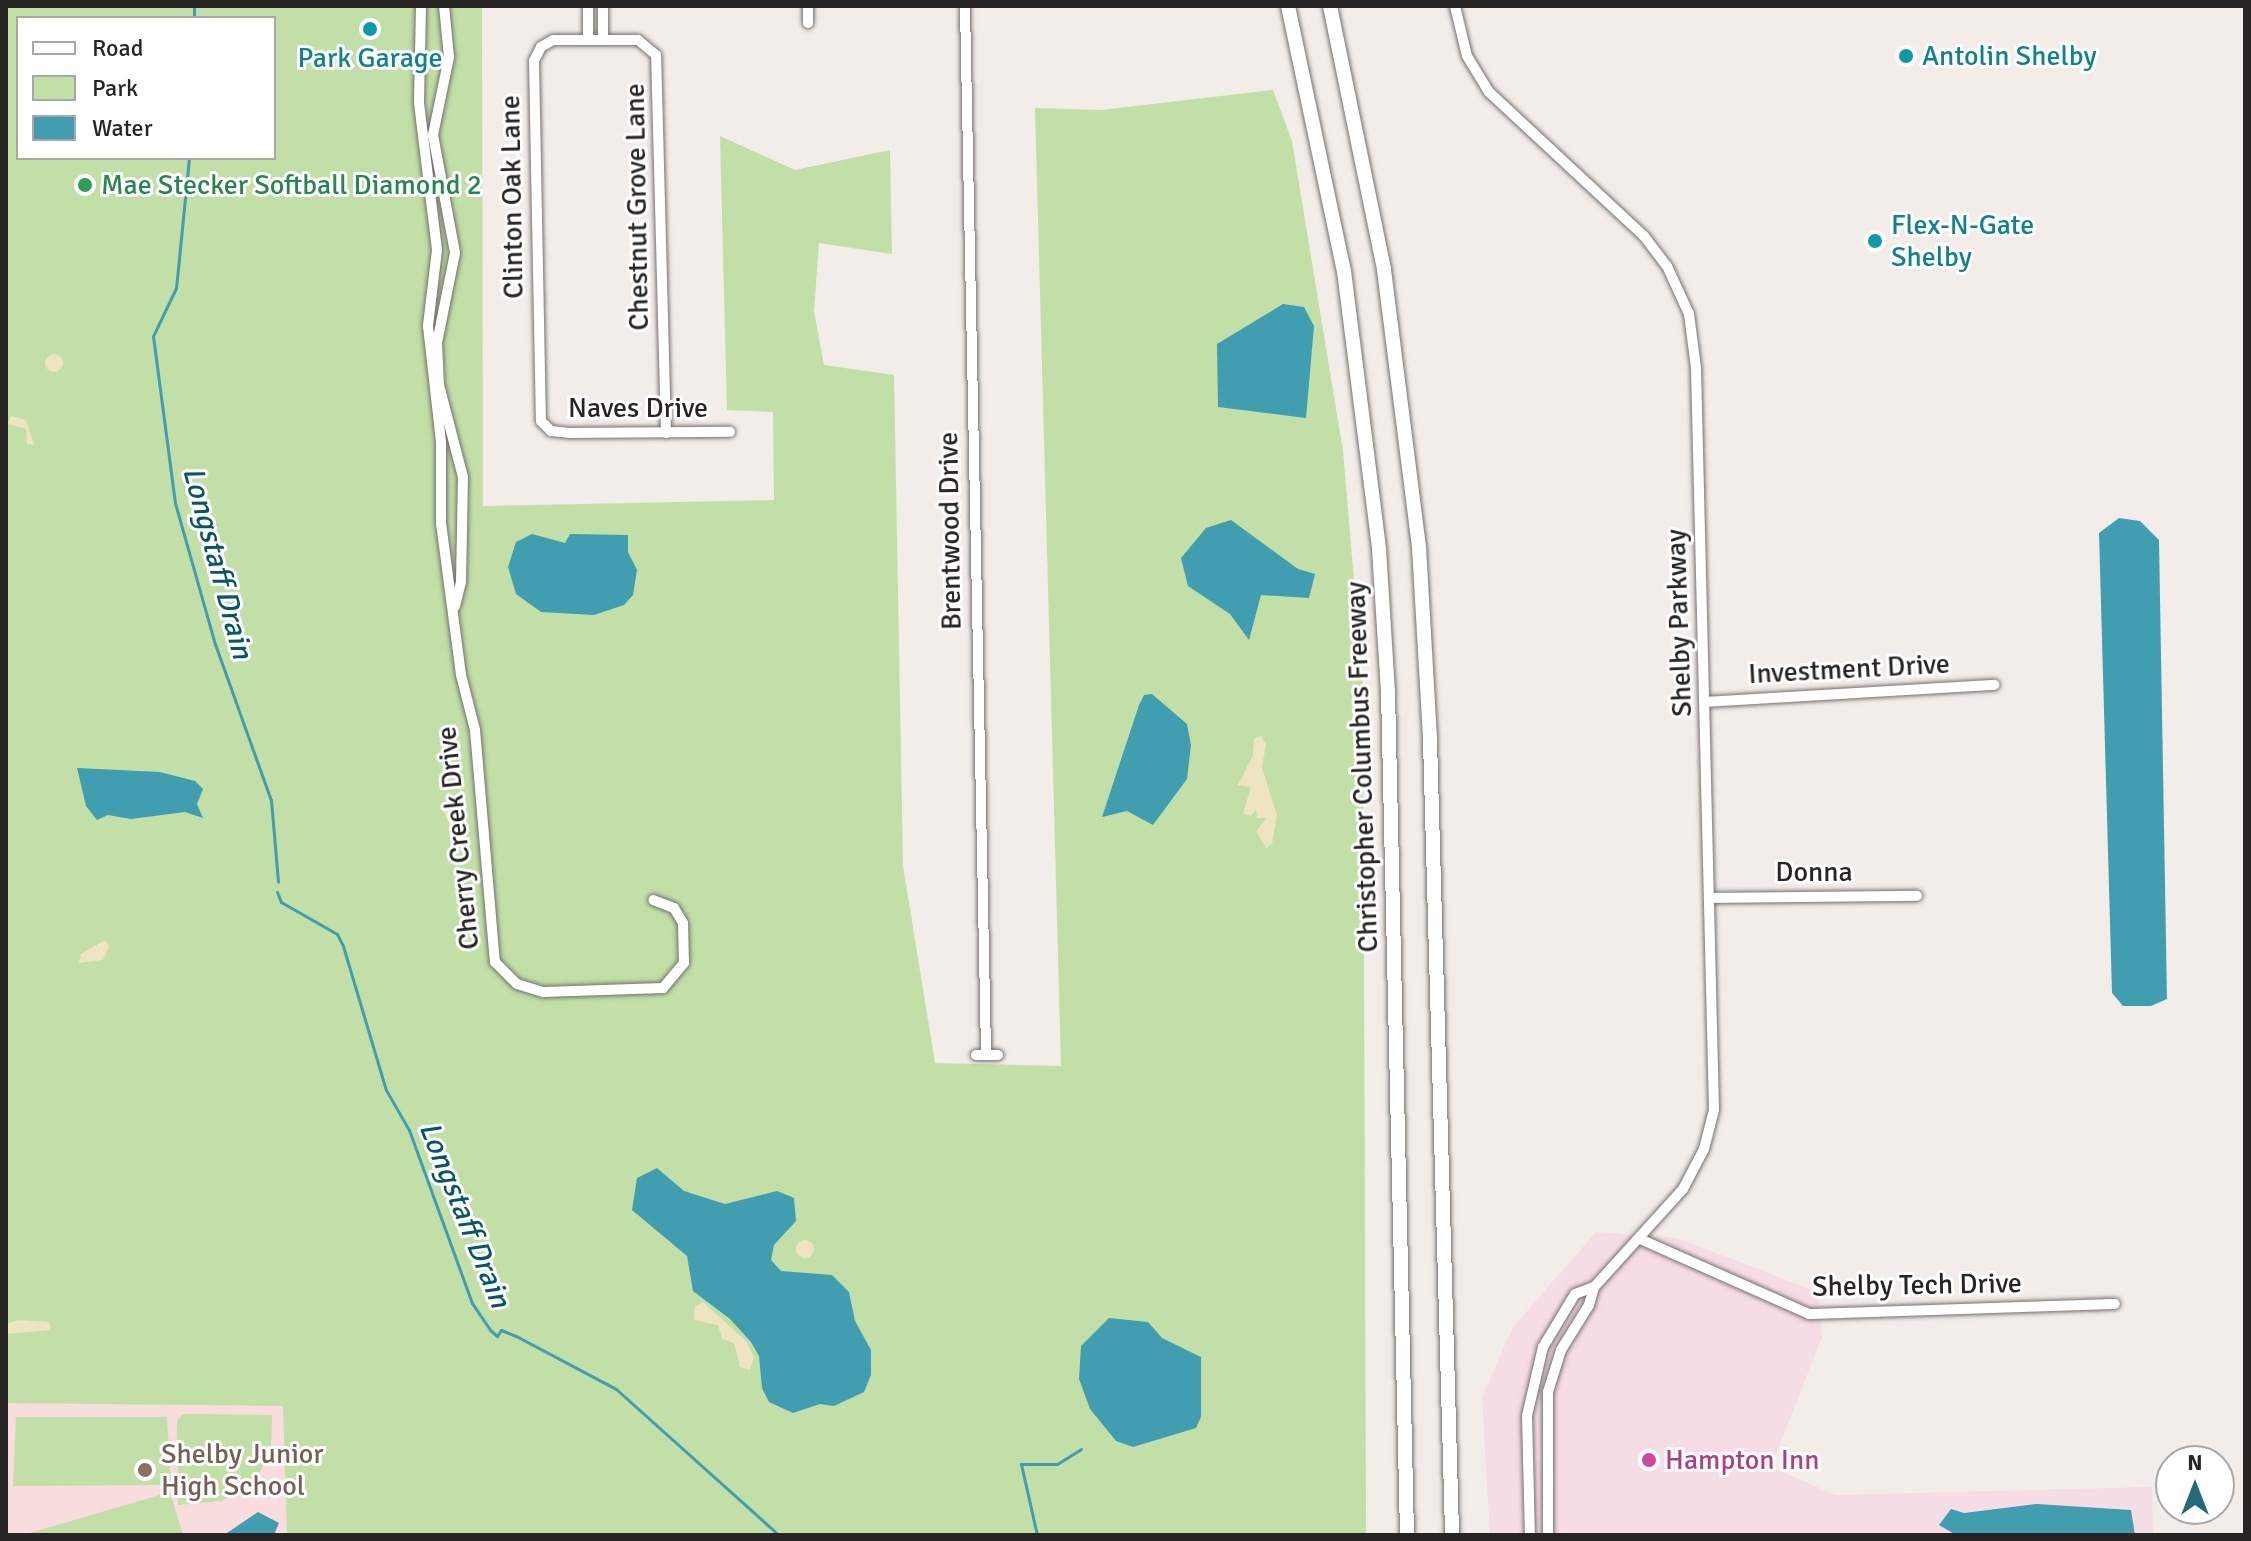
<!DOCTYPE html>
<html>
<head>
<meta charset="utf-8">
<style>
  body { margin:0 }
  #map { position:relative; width:2251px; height:1541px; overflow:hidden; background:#f2ede9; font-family:Signika,sans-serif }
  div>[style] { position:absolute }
  .commercial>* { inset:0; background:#f6dce5 }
  .education>* { inset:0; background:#f8dcde }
  .green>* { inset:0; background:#c1dfa6 }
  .sand>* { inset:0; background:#eee4bf }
  .round { border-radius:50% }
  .water>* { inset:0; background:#419eb0 }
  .stream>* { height:3px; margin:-1.5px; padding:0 1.5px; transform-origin:1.5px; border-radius:1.5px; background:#419eb0 }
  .roads { filter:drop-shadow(0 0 2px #75716d) drop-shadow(0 0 2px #75716d) }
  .minor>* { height:10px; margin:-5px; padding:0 5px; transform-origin:5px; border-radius:5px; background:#fff }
  .highway>* { height:14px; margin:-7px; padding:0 7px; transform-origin:7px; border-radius:7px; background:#fff }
  .dots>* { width:22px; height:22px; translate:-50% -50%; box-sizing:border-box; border:4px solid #fff; border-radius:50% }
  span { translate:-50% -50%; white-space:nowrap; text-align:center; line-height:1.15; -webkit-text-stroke:6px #fff; paint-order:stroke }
  .culture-label { font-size:28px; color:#0d838f }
  .left { translate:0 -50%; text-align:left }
  .leisure-label { font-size:28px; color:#27864d }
  .street-label { font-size:28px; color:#272523 }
  .education-label { font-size:28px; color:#785e54 }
  .hotel-label { font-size:28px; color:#b23c85 }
  .water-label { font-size:30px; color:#045764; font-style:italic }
  .frame { position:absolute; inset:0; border:8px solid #272523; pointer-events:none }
  .legend { position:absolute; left:16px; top:16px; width:260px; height:144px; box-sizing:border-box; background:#fff; border:2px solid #a9a8a7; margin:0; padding:10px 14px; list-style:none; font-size:24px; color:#272523 }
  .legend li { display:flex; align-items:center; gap:16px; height:40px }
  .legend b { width:40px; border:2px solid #a9a8a7 }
  .north { position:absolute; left:2155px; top:1445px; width:80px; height:80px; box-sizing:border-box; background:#fff; border:2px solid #a9a8a7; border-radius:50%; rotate:0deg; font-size:22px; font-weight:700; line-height:32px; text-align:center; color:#272523 }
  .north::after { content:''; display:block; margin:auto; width:28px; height:36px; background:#246b79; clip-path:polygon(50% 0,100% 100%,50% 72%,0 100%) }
</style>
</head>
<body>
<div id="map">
  <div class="commercial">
    <i style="clip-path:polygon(1596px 1232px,1677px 1238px,1818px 1292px,1822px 1337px,1771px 1467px,1836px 1495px,2152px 1487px,2153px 1535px,1490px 1535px,1482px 1397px,1513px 1327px)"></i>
  </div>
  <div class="education">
    <i style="clip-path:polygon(6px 1403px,283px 1406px,287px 1535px,6px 1535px)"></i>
  </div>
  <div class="green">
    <i style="clip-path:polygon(evenodd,6px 6px,482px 6px,483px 506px,774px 500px,773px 412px,727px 410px,720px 136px,795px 170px,890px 150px,892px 254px,819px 243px,814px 311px,824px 365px,894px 375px,903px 866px,935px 1063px,1061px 1066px,1035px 108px,1101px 110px,1273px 90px,1292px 141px,1343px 451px,1363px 686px,1366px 1535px,287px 1535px,283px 1406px,6px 1403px,6px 6px,18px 18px,274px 18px,274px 158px,18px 158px,18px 18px)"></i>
    <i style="clip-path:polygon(183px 1414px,272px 1415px,271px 1452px,253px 1484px,221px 1501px,178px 1505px,177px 1421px)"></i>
    <i style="clip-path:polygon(16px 1417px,167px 1417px,171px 1485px,13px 1486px)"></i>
    <i style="clip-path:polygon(170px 1492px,183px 1535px,23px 1535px)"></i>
  </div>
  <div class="sand">
    <i class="round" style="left:45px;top:354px;width:18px;height:18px"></i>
    <i style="clip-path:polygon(11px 416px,26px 420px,34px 445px,27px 444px,26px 429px,8px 424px)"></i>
    <i style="clip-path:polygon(1261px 736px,1266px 744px,1262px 768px,1277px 815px,1272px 844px,1266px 848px,1256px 831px,1267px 818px,1257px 818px,1256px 809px,1251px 816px,1243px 813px,1251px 787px,1238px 785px,1253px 755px,1254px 739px)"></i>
    <i style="clip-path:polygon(450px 800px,458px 825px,452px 831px,443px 809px)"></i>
    <i style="clip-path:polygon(105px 940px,109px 946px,103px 960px,79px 963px,81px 954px)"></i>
    <i class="round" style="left:796px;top:1240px;width:18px;height:18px"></i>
    <i style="clip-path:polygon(703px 1302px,746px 1341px,754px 1357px,750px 1370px,740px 1367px,734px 1343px,722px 1339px,718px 1325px,694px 1320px,695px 1306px)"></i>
    <i style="clip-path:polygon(18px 1320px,49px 1322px,51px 1330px,6px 1334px,6px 1324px)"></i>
  </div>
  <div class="water">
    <i style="clip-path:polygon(1283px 304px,1304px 307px,1314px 326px,1306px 418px,1218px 407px,1217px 344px)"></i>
    <i style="clip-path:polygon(2119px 518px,2140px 521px,2159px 540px,2167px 999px,2151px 1006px,2123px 1006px,2112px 993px,2099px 533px)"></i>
    <i style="clip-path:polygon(1231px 520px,1298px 569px,1315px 574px,1309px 598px,1261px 595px,1249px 640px,1230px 614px,1188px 586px,1181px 558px,1206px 528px)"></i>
    <i style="clip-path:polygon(532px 534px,565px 543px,570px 534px,628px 535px,628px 552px,637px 570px,633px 595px,624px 605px,594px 615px,541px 612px,516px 594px,508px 567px,516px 542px)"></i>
    <i style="clip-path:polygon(1152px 694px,1187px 724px,1191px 745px,1187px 779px,1153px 825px,1127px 811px,1102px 817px,1139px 705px,1144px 695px)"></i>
    <i style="clip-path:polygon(77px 768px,160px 772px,195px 781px,203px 789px,197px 804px,203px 818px,185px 812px,131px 819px,108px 815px,97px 820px,86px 806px)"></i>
    <i style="clip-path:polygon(657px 1168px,684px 1191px,725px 1204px,777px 1191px,794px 1198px,796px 1221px,774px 1245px,771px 1260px,781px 1271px,832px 1275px,849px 1292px,855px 1321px,871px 1350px,871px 1375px,864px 1392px,834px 1406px,820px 1404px,793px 1413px,769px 1402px,762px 1388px,759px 1356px,751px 1342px,730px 1319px,693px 1291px,687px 1256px,632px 1210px,637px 1178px)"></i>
    <i style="clip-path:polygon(1109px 1318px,1148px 1322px,1162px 1338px,1201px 1357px,1201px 1417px,1196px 1428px,1133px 1447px,1116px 1441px,1090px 1409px,1079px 1379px,1081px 1346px)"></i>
    <i style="clip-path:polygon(2037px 1504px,2131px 1510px,2135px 1535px,1956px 1535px,1939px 1525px,1951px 1509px,1964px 1513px)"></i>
    <i style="clip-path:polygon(258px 1512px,279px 1523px,274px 1535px,224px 1535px)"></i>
  </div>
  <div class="stream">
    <i style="left:194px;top:18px;width:12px;rotate:-90deg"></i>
    <i style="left:189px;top:158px;width:131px;rotate:95.7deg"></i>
    <i style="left:176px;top:288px;width:53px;rotate:115.6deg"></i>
    <i style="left:153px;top:336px;width:168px;rotate:82.5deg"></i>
    <i style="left:175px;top:503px;width:147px;rotate:74.2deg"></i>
    <i style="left:215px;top:644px;width:166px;rotate:70.3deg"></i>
    <i style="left:271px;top:800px;width:82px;rotate:85.1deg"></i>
    <i style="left:277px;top:892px;width:11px;rotate:68deg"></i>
    <i style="left:281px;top:902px;width:64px;rotate:29.7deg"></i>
    <i style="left:337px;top:934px;width:13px;rotate:63deg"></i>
    <i style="left:343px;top:946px;width:150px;rotate:73.4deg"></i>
    <i style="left:386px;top:1090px;width:46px;rotate:60.1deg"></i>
    <i style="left:409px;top:1130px;width:184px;rotate:70deg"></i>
    <i style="left:472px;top:1303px;width:32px;rotate:56deg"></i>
    <i style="left:490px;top:1330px;width:9px;rotate:41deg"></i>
    <i style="left:497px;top:1336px;width:7px;rotate:-56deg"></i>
    <i style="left:501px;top:1330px;width:16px;rotate:22deg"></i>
    <i style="left:516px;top:1336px;width:113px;rotate:27.9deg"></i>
    <i style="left:616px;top:1389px;width:219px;rotate:41.9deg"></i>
    <i style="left:1037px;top:1535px;width:73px;rotate:-102.7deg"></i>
    <i style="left:1021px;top:1464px;width:36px"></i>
    <i style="left:1057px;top:1464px;width:28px;rotate:-32deg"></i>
  </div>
  <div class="roads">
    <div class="minor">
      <i style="left:421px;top:6px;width:97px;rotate:91.2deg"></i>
      <i style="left:419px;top:103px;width:148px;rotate:83deg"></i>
      <i style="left:437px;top:250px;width:77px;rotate:96.8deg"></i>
      <i style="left:428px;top:326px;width:117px;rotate:83.6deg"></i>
      <i style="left:441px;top:442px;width:81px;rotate:90deg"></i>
      <i style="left:441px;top:523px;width:153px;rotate:82.5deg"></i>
      <i style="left:461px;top:675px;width:57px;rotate:75.7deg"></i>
      <i style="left:475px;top:730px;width:233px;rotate:85.1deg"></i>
      <i style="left:495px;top:962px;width:31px;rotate:45deg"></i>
      <i style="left:517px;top:984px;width:28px;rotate:17deg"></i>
      <i style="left:544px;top:992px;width:119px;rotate:-1.9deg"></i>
      <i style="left:663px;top:988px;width:33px;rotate:-50deg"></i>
      <i style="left:684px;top:963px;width:40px;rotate:-91.4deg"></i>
      <i style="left:683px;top:923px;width:17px;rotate:-121deg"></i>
      <i style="left:674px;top:908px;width:22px;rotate:-159deg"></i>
      <i style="left:444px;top:6px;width:51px;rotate:84.4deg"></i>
      <i style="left:449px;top:57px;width:80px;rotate:101.6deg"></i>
      <i style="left:433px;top:135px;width:120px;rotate:79.4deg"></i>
      <i style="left:455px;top:253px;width:92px;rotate:101.3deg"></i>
      <i style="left:437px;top:343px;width:42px;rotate:87.3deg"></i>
      <i style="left:439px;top:385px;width:95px;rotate:75.4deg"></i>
      <i style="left:463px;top:477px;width:105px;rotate:91.1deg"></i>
      <i style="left:461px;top:582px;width:25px;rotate:104deg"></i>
      <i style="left:588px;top:6px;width:33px;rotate:90deg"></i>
      <i style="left:603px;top:6px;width:33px;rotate:90deg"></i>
      <i style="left:808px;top:6px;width:17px;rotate:90deg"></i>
      <i style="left:965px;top:6px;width:1049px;rotate:88.85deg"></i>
      <i style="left:1455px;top:6px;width:51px;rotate:76.5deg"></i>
      <i style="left:1467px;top:56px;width:42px;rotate:58.6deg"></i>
      <i style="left:1489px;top:92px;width:212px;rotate:42.9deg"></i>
      <i style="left:1644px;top:236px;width:38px;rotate:53deg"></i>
      <i style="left:1667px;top:266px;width:53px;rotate:65.4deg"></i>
      <i style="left:1689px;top:314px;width:54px;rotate:82.6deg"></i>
      <i style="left:1696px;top:368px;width:742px;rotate:88.61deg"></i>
      <i style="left:1714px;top:1110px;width:40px;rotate:104.4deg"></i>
      <i style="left:1704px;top:1149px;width:45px;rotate:117.7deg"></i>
      <i style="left:1683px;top:1189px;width:132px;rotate:132.2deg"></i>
      <i style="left:1594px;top:1287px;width:20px;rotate:160deg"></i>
      <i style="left:1575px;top:1294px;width:62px;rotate:121.1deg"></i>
      <i style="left:1543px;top:1347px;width:71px;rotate:103.1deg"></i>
      <i style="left:1527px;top:1416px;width:119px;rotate:88.6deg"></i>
      <i style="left:666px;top:433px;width:378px;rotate:-91.5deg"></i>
      <i style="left:656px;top:55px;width:23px;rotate:-140deg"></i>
      <i style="left:638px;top:40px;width:85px;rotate:180deg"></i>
      <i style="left:553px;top:40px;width:14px;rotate:150deg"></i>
      <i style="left:541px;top:47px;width:16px;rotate:117deg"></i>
      <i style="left:534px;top:61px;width:360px;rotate:88.9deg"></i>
      <i style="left:541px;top:421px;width:14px;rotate:45deg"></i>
      <i style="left:551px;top:431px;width:18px;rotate:6deg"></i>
      <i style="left:569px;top:433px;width:161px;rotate:-0.4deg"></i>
      <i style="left:1705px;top:702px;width:290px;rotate:-3.4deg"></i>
      <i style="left:1710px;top:898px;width:207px;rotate:-0.6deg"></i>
      <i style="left:976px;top:1055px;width:22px"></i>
      <i style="left:1640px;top:1239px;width:185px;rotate:23.9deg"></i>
      <i style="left:1809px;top:1314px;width:306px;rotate:-1.9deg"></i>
      <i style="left:1548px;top:1535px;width:143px;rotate:-90deg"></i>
      <i style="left:1548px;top:1392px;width:44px;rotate:-72.8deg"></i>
      <i style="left:1561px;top:1350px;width:53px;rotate:-58.1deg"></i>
      <i style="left:1589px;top:1305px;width:19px;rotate:-74deg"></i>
    </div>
    <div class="highway">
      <i style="left:1288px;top:6px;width:271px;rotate:78.1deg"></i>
      <i style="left:1344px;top:271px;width:280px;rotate:82.8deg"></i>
      <i style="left:1379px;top:549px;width:142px;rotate:86.4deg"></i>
      <i style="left:1388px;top:691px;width:844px;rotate:88.71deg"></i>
      <i style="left:1330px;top:6px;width:269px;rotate:78.4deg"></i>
      <i style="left:1384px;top:270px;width:279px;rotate:82.8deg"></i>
      <i style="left:1419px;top:547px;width:193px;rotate:86.7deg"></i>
      <i style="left:1430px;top:740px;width:795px;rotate:88.41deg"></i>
    </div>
  </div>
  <div class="dots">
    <i style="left:370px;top:29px;background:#0f9aa8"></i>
    <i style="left:1906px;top:56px;background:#0f9aa8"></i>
    <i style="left:85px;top:185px;background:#2e9e5b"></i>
    <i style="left:1875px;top:241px;background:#0f9aa8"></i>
    <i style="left:1649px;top:1460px;background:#d1479c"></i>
    <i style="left:145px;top:1470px;background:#8d6e63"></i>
  </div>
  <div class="culture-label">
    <span class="left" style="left:1922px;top:56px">Antolin Shelby</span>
    <span style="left:370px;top:58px">Park Garage</span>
    <span class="left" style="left:1891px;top:241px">Flex-N-Gate<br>Shelby</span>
  </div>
  <div class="leisure-label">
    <span class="left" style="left:101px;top:185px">Mae Stecker Softball Diamond 2</span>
  </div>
  <div class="street-label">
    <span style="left:512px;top:197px;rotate:-91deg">Clinton Oak Lane</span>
    <span style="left:637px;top:207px;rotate:-91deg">Chestnut Grove Lane</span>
    <span style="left:638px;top:408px">Naves Drive</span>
    <span style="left:950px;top:531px;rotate:-91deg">Brentwood Drive</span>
    <span style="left:1679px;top:623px;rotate:-92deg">Shelby Parkway</span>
    <span style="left:1849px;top:669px;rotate:-3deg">Investment Drive</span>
    <span style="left:1362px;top:767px;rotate:-92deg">Christopher Columbus Freeway</span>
    <span style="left:458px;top:838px;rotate:-96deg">Cherry Creek Drive</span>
    <span style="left:1814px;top:872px">Donna</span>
    <span style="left:1917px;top:1285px;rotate:-1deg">Shelby Tech Drive</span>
  </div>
  <div class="education-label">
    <span class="left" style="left:161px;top:1470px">Shelby Junior<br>High School</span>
  </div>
  <div class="hotel-label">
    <span class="left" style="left:1665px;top:1460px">Hampton Inn</span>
  </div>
  <div class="water-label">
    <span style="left:217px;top:563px;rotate:75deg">Longstaff Drain</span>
    <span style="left:464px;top:1215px;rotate:68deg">Longstaff Drain</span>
  </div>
  <div class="frame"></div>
  <ul class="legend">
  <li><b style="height:10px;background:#fff"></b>Road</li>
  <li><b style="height:22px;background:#c1dfa6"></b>Park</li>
  <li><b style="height:22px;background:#419eb0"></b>Water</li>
  </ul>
  <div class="north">N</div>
</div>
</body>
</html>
